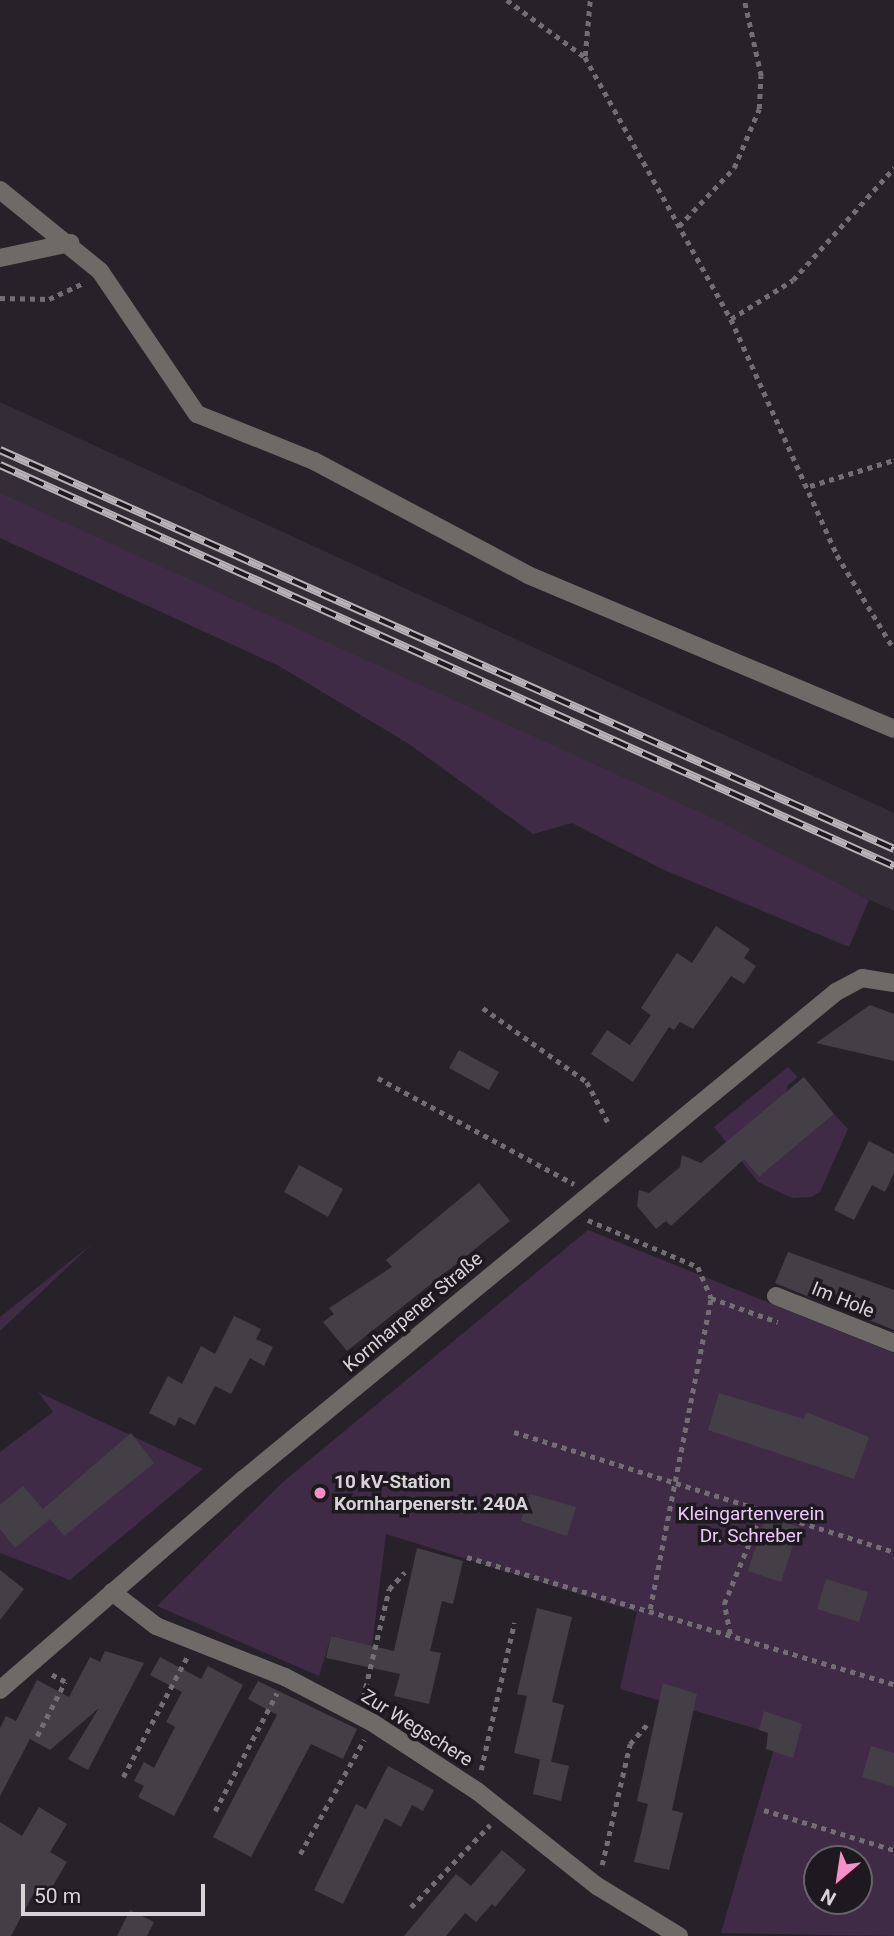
<!DOCTYPE html>
<html>
<head>
<meta charset="utf-8">
<style>
  body { margin:0 }
  #map { position:relative; width:894px; height:1936px; overflow:hidden; background:#272229; font-family:Roboto,sans-serif }
  div>[style] { position:absolute }
  .built>* { inset:0; background:#342c37 }
  .green>* { inset:0; background:#3f2b46 }
  .building>* { inset:0; background:#443f46 }
  .path>* { height:4.5px; margin-top:-2.25px; transform-origin:0; background:repeating-linear-gradient(90deg,#736e74 0 5px,transparent 0 10px) }
  .minor>* { height:18px; margin:-9px; padding:0 9px; transform-origin:9px; border-radius:9px; background:#6d6a67 }
  .rail>* { height:8px; margin-top:-4px; transform-origin:0; background:repeating-linear-gradient(90deg,#1d191f 0 16px,#b6b2b7 0 32px); box-sizing:border-box; border-block:2px solid #b6b2b7 }
  .dots>* { width:19px; height:19px; translate:-50% -50%; box-sizing:border-box; border:4px solid #1d191f; border-radius:50% }
  span { translate:-50% -50%; white-space:nowrap; text-align:center; line-height:1.15; -webkit-text-stroke:7px #1d191f; paint-order:stroke }
  .street-label { font-size:19px; color:#d6d3d7 }
  .poi-label { font-size:19px; color:#d6d3d7; font-weight:700 }
  .left { translate:0 -50%; text-align:left }
  .park-label { font-size:19px; color:#ecc6fa }
  .north { position:absolute; left:803px; top:1845px; width:70px; height:70px; box-sizing:border-box; background:#1d191f; border:2px solid #676369; border-radius:50%; rotate:209deg; font-size:19px; font-weight:700; line-height:28px; text-align:center; color:#d6d3d7 }
  .north::after { content:''; display:block; margin:auto; width:24px; height:32px; background:#fa8fc7; clip-path:polygon(50% 0,100% 100%,50% 72%,0 100%) }
  .scale { position:absolute; left:21px; top:1884px; width:184px; height:32px; box-sizing:border-box; border:4px solid #d6d3d7; border-top:0; padding-left:9px; font-size:21px; line-height:24px; white-space:nowrap; color:#d6d3d7; -webkit-text-stroke:5px #1d191f; paint-order:stroke }
</style>
</head>
<body>
<div id="map">
  <div class="built">
    <i style="clip-path:polygon(0 402px,894px 813px,894px 911px,0 498px)"></i>
  </div>
  <div class="green">
    <i style="clip-path:polygon(0 493px,719px 821px,869px 900px,849px 947px,662px 869px,572px 823px,533px 834px,409px 744px,279px 666px,0 538px)"></i>
    <i style="clip-path:polygon(788px 1067px,798px 1077px,788px 1085px,759px 1177px,834px 1114px,848px 1129px,820px 1192px,811px 1197px,792px 1198px,758px 1182px,714px 1127px)"></i>
    <i style="clip-path:polygon(evenodd,588px 1230px,894px 1353px,894px 1936px,721px 1933px,778px 1735px,620px 1689px,637px 1612px,386px 1534px,372px 1646px,331px 1636px,319px 1676px,157px 1606px,284px 1481px,588px 1230px,817px 1859px,859px 1859px,859px 1901px,817px 1901px,817px 1859px)"></i>
    <i style="clip-path:polygon(93px 1243px,0 1331px,0 1317px)"></i>
    <i style="clip-path:polygon(38px 1392px,203px 1469px,70px 1580px,0 1553px,0 1452px,53px 1412px)"></i>
  </div>
  <div class="building">
    <i style="clip-path:polygon(716px 926px,750px 949px,744px 958px,756px 966px,744px 984px,731px 976px,693px 1029px,680px 1022px,674px 1030px,669px 1027px,633px 1082px,591px 1054px,607px 1030px,630px 1045px,651px 1015px,641px 1008px,677px 953px,692px 963px)"></i>
    <i style="clip-path:polygon(870px 1005px,894px 1014px,894px 1061px,816px 1043px)"></i>
    <i style="clip-path:polygon(459px 1050px,499px 1072px,489px 1090px,449px 1068px)"></i>
    <i style="clip-path:polygon(804px 1077px,834px 1114px,759px 1177px,744px 1159px,671px 1226px,666px 1221px,656px 1229px,637px 1206px,639px 1190px,649px 1193px,680px 1167px,682px 1155px,701px 1163px)"></i>
    <i style="clip-path:polygon(869px 1141px,894px 1154px,894px 1173px,885px 1192px,872px 1185px,854px 1220px,834px 1210px)"></i>
    <i style="clip-path:polygon(299px 1165px,343px 1189px,328px 1217px,284px 1192px)"></i>
    <i style="clip-path:polygon(479px 1183px,510px 1221px,347px 1351px,323px 1322px,334px 1314px,329px 1308px,392px 1267px,386px 1260px)"></i>
    <i style="clip-path:polygon(788px 1252px,894px 1290px,894px 1330px,859px 1316px,863px 1306px,829px 1292px,824px 1303px,775px 1283px)"></i>
    <i style="clip-path:polygon(234px 1316px,261px 1329px,256px 1339px,273px 1347px,264px 1366px,250px 1358px,231px 1394px,215px 1386px,195px 1425px,179px 1417px,175px 1426px,149px 1413px,168px 1376px,182px 1384px,201px 1346px,215px 1354px)"></i>
    <i style="clip-path:polygon(719px 1393px,804px 1419px,806px 1412px,869px 1437px,854px 1479px,708px 1430px)"></i>
    <i style="clip-path:polygon(131px 1433px,154px 1463px,64px 1536px,50px 1519px,15px 1548px,0 1529px,0 1505px,23px 1486px,43px 1509px)"></i>
    <i style="clip-path:polygon(530px 1494px,576px 1507px,567px 1536px,521px 1521px)"></i>
    <i style="clip-path:polygon(766px 1516px,799px 1527px,781px 1582px,748px 1571px)"></i>
    <i style="clip-path:polygon(417px 1548px,463px 1561px,453px 1604px,442px 1601px,430px 1651px,441px 1653px,429px 1704px,394px 1696px,400px 1674px,326px 1658px,331px 1636px,394px 1651px)"></i>
    <i style="clip-path:polygon(0 1570px,24px 1589px,0 1620px)"></i>
    <i style="clip-path:polygon(826px 1579px,868px 1592px,859px 1622px,817px 1609px)"></i>
    <i style="clip-path:polygon(537px 1608px,572px 1617px,552px 1702px,564px 1705px,551px 1762px,514px 1753px,527px 1696px,517px 1694px)"></i>
    <i style="clip-path:polygon(105px 1651px,144px 1663px,88px 1770px,68px 1759px,99px 1708px,50px 1750px,30px 1739px,0 1796px,0 1728px,6px 1716px,16px 1721px,37px 1680px,69px 1697px,90px 1657px,100px 1662px)"></i>
    <i style="clip-path:polygon(160px 1657px,201px 1679px,208px 1666px,243px 1685px,174px 1816px,138px 1797px,144px 1786px,134px 1781px,144px 1762px,154px 1768px,175px 1727px,166px 1722px,182px 1692px,150px 1675px)"></i>
    <i style="clip-path:polygon(258px 1681px,357px 1729px,343px 1759px,311px 1744px,251px 1857px,213px 1837px,277px 1715px,248px 1699px)"></i>
    <i style="clip-path:polygon(663px 1683px,697px 1694px,672px 1810px,683px 1813px,669px 1870px,634px 1862px,648px 1804px,637px 1801px)"></i>
    <i style="clip-path:polygon(764px 1711px,802px 1724px,793px 1758px,766px 1749px,768px 1733px,759px 1730px)"></i>
    <i style="clip-path:polygon(871px 1746px,894px 1753px,894px 1787px,862px 1777px)"></i>
    <i style="clip-path:polygon(540px 1759px,569px 1766px,561px 1801px,533px 1794px)"></i>
    <i style="clip-path:polygon(388px 1766px,434px 1790px,423px 1811px,412px 1805px,401px 1827px,385px 1818px,343px 1904px,314px 1890px,356px 1804px,366px 1809px)"></i>
    <i style="clip-path:polygon(39px 1807px,67px 1824px,50px 1852px,67px 1862px,48px 1894px,37px 1887px,11px 1936px,0 1936px,0 1822px,22px 1836px)"></i>
    <i style="clip-path:polygon(502px 1850px,526px 1870px,495px 1907px,492px 1904px,476px 1922px,465px 1913px,446px 1936px,404px 1936px,456px 1874px,471px 1886px)"></i>
    <i style="clip-path:polygon(130px 1910px,154px 1922px,147px 1936px,117px 1936px)"></i>
  </div>
  <div class="path">
    <i style="left:507px;top:0;width:97px;rotate:36.2deg"></i>
    <i style="left:585px;top:57px;width:300px;rotate:60.9deg"></i>
    <i style="left:731px;top:319px;width:259px;rotate:65.8deg"></i>
    <i style="left:837px;top:555px;width:110px;rotate:58.8deg"></i>
    <i style="left:585px;top:56px;width:56px;rotate:-84.9deg"></i>
    <i style="left:679px;top:226px;width:80px;rotate:-46.5deg"></i>
    <i style="left:734px;top:168px;width:64px;rotate:-67deg"></i>
    <i style="left:759px;top:109px;width:33px;rotate:-87deg"></i>
    <i style="left:761px;top:76px;width:78px;rotate:-102.6deg"></i>
    <i style="left:0;top:298px;width:49px;rotate:1.2deg"></i>
    <i style="left:49px;top:299px;width:38px;rotate:-25deg"></i>
    <i style="left:731px;top:319px;width:73px;rotate:-32.2deg"></i>
    <i style="left:793px;top:280px;width:151px;rotate:-48deg"></i>
    <i style="left:810px;top:486px;width:88px;rotate:-17.2deg"></i>
    <i style="left:483px;top:1008px;width:128px;rotate:35.4deg"></i>
    <i style="left:587px;top:1082px;width:47px;rotate:62.4deg"></i>
    <i style="left:378px;top:1078px;width:223px;rotate:28.4deg"></i>
    <i style="left:588px;top:1220px;width:120px;rotate:23.1deg"></i>
    <i style="left:698px;top:1267px;width:34px;rotate:67deg"></i>
    <i style="left:514px;top:1432px;width:398px;rotate:17.5deg"></i>
    <i style="left:467px;top:1557px;width:445px;rotate:16.6deg"></i>
    <i style="left:650px;top:1609px;width:317px;rotate:-78.9deg"></i>
    <i style="left:711px;top:1298px;width:71px;rotate:19.7deg"></i>
    <i style="left:730px;top:1634px;width:31px;rotate:-101deg"></i>
    <i style="left:724px;top:1604px;width:100px;rotate:-67.6deg"></i>
    <i style="left:363px;top:1698px;width:112px;rotate:-76.6deg"></i>
    <i style="left:389px;top:1589px;width:23px;rotate:-47deg"></i>
    <i style="left:37px;top:1736px;width:61px;rotate:-62.6deg"></i>
    <i style="left:65px;top:1682px;width:17px;rotate:-152deg"></i>
    <i style="left:481px;top:1770px;width:151px;rotate:-77.3deg"></i>
    <i style="left:123px;top:1777px;width:136px;rotate:-61.9deg"></i>
    <i style="left:764px;top:1810px;width:136px;rotate:17.1deg"></i>
    <i style="left:215px;top:1811px;width:133px;rotate:-62.3deg"></i>
    <i style="left:300px;top:1854px;width:131px;rotate:-60.7deg"></i>
    <i style="left:602px;top:1865px;width:124px;rotate:-77deg"></i>
    <i style="left:630px;top:1744px;width:28px;rotate:-49deg"></i>
    <i style="left:411px;top:1907px;width:114px;rotate:-46.1deg"></i>
  </div>
  <div class="minor">
    <i style="left:0;top:190px;width:129px;rotate:39deg"></i>
    <i style="left:100px;top:271px;width:173px;rotate:55.9deg"></i>
    <i style="left:197px;top:414px;width:126px;rotate:21.9deg"></i>
    <i style="left:314px;top:461px;width:242px;rotate:28deg"></i>
    <i style="left:528px;top:575px;width:397px;rotate:22.8deg"></i>
    <i style="left:0;top:258px;width:72px;rotate:-12.1deg"></i>
    <i style="left:776px;top:1296px;width:127px;rotate:21.7deg"></i>
    <i style="left:112px;top:1592px;width:56px;rotate:37.7deg"></i>
    <i style="left:156px;top:1626px;width:139px;rotate:21.6deg"></i>
    <i style="left:285px;top:1677px;width:99px;rotate:27.6deg"></i>
    <i style="left:373px;top:1723px;width:124px;rotate:33.2deg"></i>
    <i style="left:477px;top:1791px;width:153px;rotate:38.4deg"></i>
    <i style="left:597px;top:1886px;width:96px;rotate:31.4deg"></i>
    <i style="left:0;top:1690px;width:323px;rotate:-40.9deg"></i>
    <i style="left:244px;top:1479px;width:767px;rotate:-39.44deg"></i>
    <i style="left:836px;top:992px;width:30px;rotate:-28deg"></i>
    <i style="left:862px;top:978px;width:32px;rotate:9deg"></i>
  </div>
  <div class="rail">
    <i style="left:0;top:450px;width:979px;rotate:24.05deg"></i>
    <i style="left:0;top:465px;width:980px;rotate:24.16deg"></i>
  </div>
  <div class="dots">
    <i style="left:320px;top:1493px;background:#fa8fc7"></i>
  </div>
  <div class="street-label">
    <span style="left:843px;top:1300px;rotate:22deg">Im Hole</span>
    <span style="left:413px;top:1312px;rotate:-40deg">Kornharpener Straße</span>
    <span style="left:417px;top:1728px;rotate:32deg">Zur Wegschere</span>
  </div>
  <div class="poi-label">
    <span class="left" style="left:334px;top:1493px">10 kV-Station<br>Kornharpenerstr. 240A</span>
  </div>
  <div class="park-label">
    <span style="left:751px;top:1525px">Kleingartenverein<br>Dr. Schreber</span>
  </div>
  <div class="north">N</div>
  <div class="scale">50 m</div>
</div>
</body>
</html>
